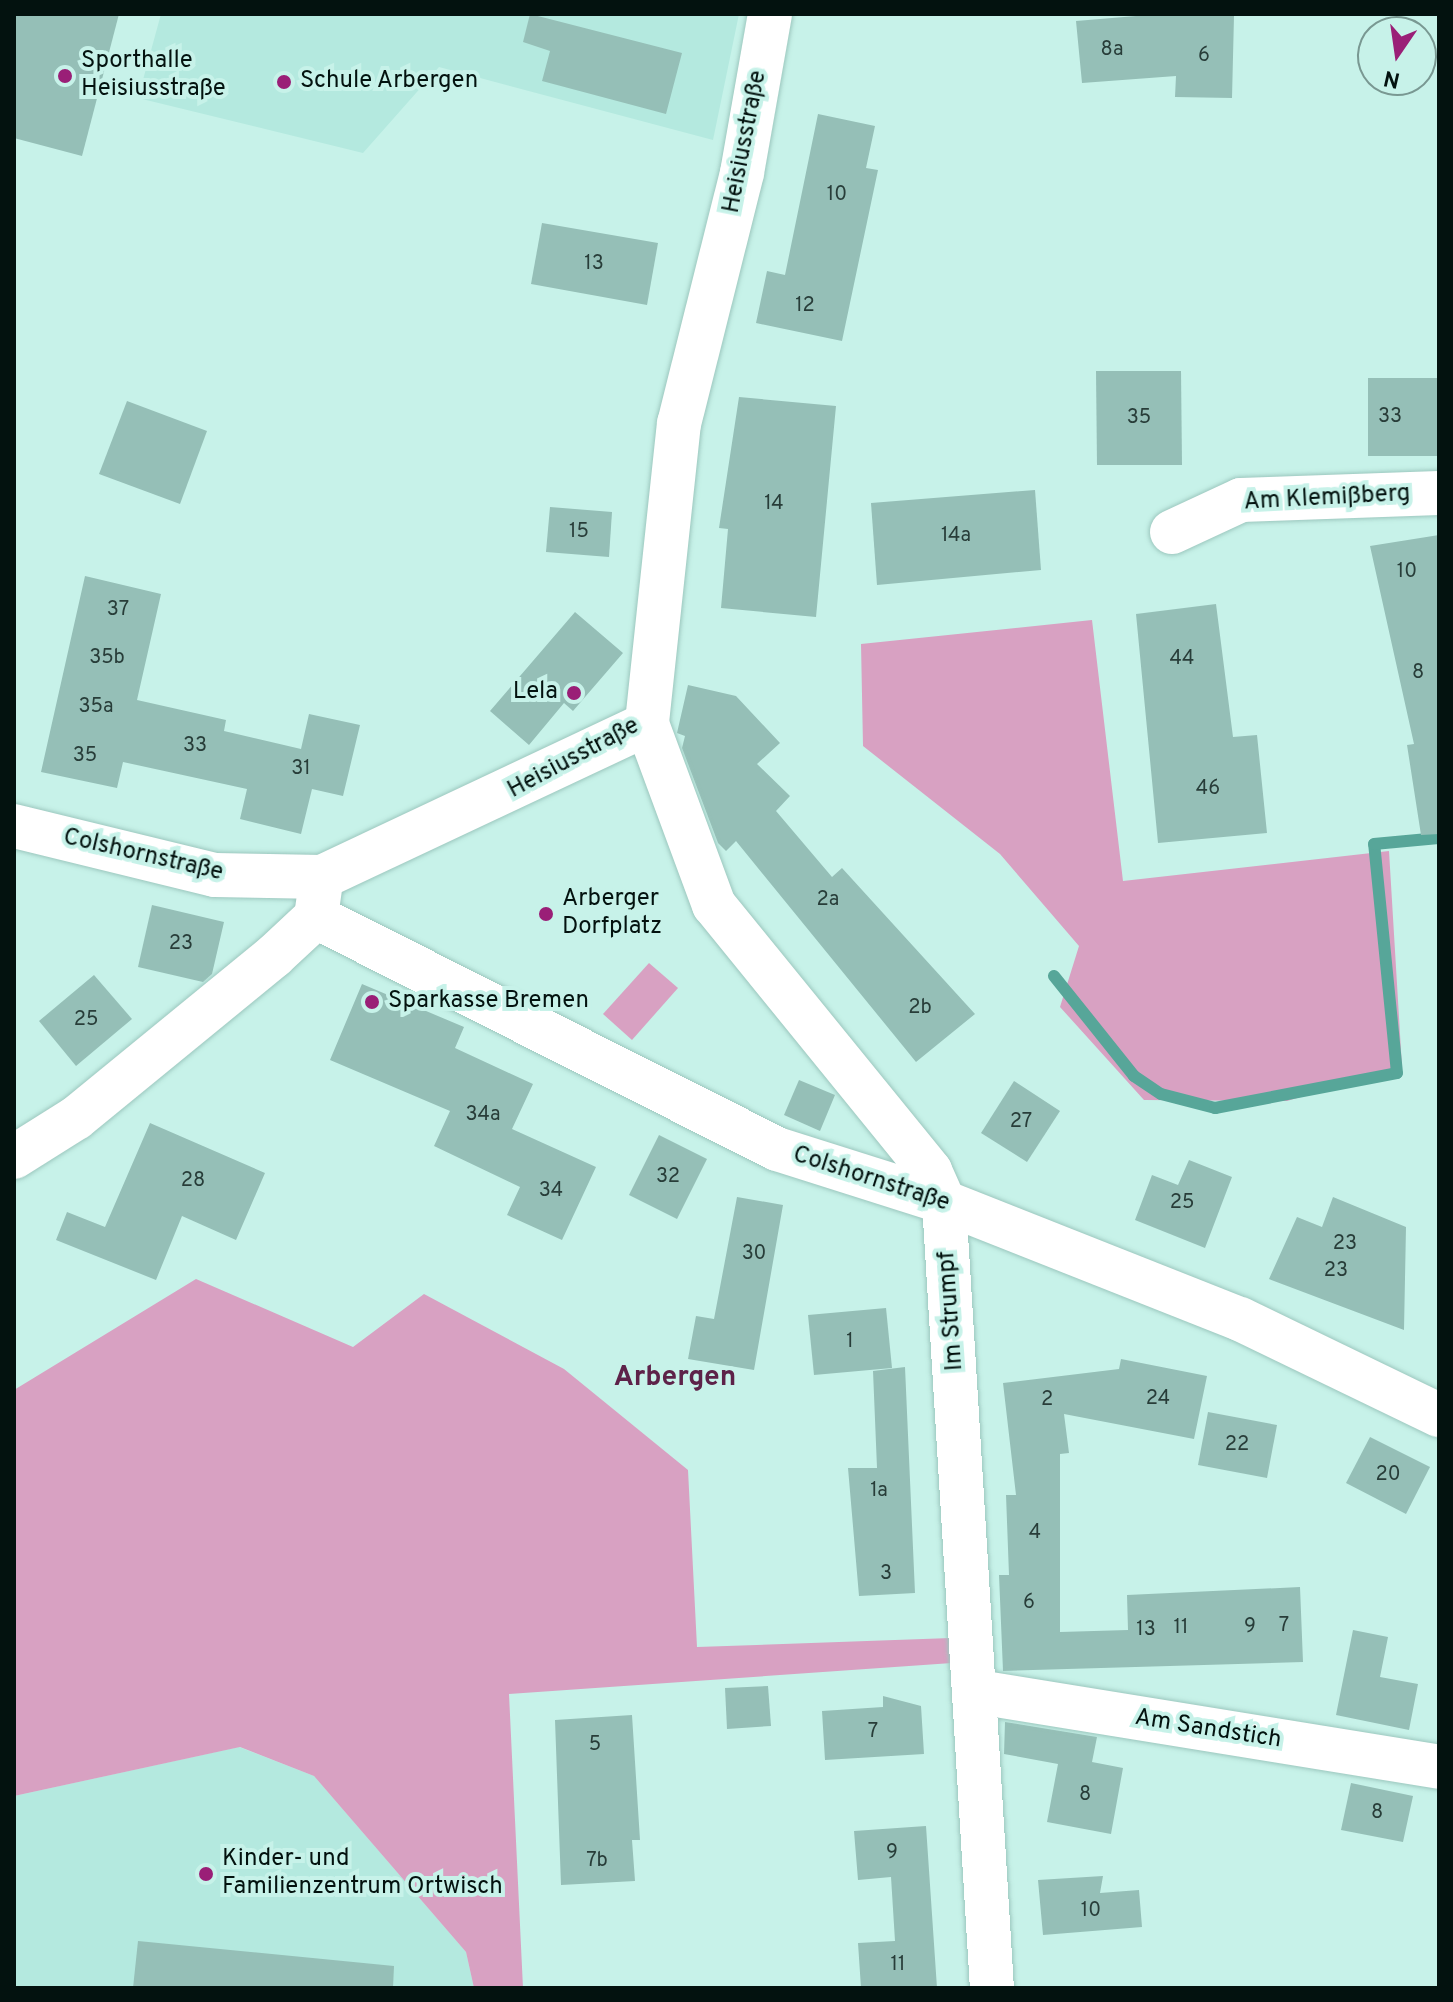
<!DOCTYPE html>
<html>
<head>
<meta charset="utf-8">
<style>
  body { margin:0 }
  #map { position:relative; width:1453px; height:2002px; overflow:hidden; background:#c7f2e9; font-family:Overpass,sans-serif }
  div>[style] { position:absolute }
  .built>* { inset:0; background:#b4e9df }
  .green>* { inset:0; background:#d8a1c2 }
  .stream>* { height:12px; margin:-6px; padding:0 6px; transform-origin:6px; border-radius:6px; background:#57a699 }
  .building>* { inset:0; background:#95bfb7 }
  .roads { filter:drop-shadow(0 0 2px #9cc7be) drop-shadow(0 0 2px #9cc7be) }
  .minor>* { height:44px; margin:-22px; padding:0 22px; transform-origin:22px; border-radius:22px; background:#fff }
  .dots>* { width:22px; height:22px; translate:-50% -50%; box-sizing:border-box; border:4px solid #c7f2e9; border-radius:50% }
  span { translate:-50% -50%; white-space:nowrap; text-align:center; line-height:1.15; -webkit-text-stroke:8px #c7f2e9; paint-order:stroke }
  .number-label { font-size:20px; color:#283d39 }
  .number-label span { -webkit-text-stroke-width:0 }
  .poi-label { font-size:24px; color:#03120f }
  .left { translate:0 -50%; text-align:left }
  .right { translate:-100% -50%; text-align:right }
  .street-label { font-size:24px; color:#03120f }
  .quarter-label { font-size:28px; color:#5d2249; font-weight:700 }
  .frame { position:absolute; inset:0; border:16px solid #03120f; pointer-events:none }
  .north { position:absolute; left:1357px; top:16px; width:80px; height:80px; box-sizing:border-box; background:#c7f2e9; border:2px solid #799892; border-radius:50%; rotate:193deg; font-size:22px; font-weight:700; line-height:32px; text-align:center; color:#03120f }
  .north::after { content:''; display:block; margin:auto; width:28px; height:36px; background:#9a1f77; clip-path:polygon(50% 0,100% 100%,50% 72%,0 100%) }
</style>
</head>
<body>
<div id="map">
  <div class="built">
    <i style="clip-path:polygon(161px 14px,739px 14px,713px 140px,439px 67px,363px 153px,138px 98px)"></i>
    <i style="clip-path:polygon(239px 1747px,314px 1776px,466px 1952px,474px 1988px,14px 1988px,14px 1796px)"></i>
  </div>
  <div class="green">
    <i style="clip-path:polygon(1092px 620px,1123px 881px,1389px 851px,1402px 1067px,1287px 1101px,1144px 1100px,1060px 1007px,1079px 946px,1000px 854px,863px 746px,861px 644px)"></i>
    <i style="clip-path:polygon(649px 963px,678px 988px,632px 1040px,603px 1014px)"></i>
    <i style="clip-path:polygon(196px 1279px,353px 1347px,424px 1294px,564px 1369px,688px 1470px,697px 1647px,951px 1638px,952px 1663px,509px 1694px,523px 1988px,474px 1988px,466px 1952px,314px 1776px,240px 1747px,14px 1796px,14px 1390px)"></i>
  </div>
  <div class="stream">
    <i style="left:1054px;top:976px;width:128px;rotate:51.3deg"></i>
    <i style="left:1134px;top:1076px;width:32px;rotate:34deg"></i>
    <i style="left:1161px;top:1094px;width:56px;rotate:14.5deg"></i>
    <i style="left:1215px;top:1108px;width:185px;rotate:-10.9deg"></i>
    <i style="left:1397px;top:1073px;width:230px;rotate:-95.7deg"></i>
    <i style="left:1374px;top:844px;width:65px;rotate:-5.3deg"></i>
  </div>
  <div class="building">
    <i style="clip-path:polygon(14px 14px,119px 14px,82px 156px,14px 138px)"></i>
    <i style="clip-path:polygon(530px 14px,682px 53px,666px 114px,542px 81px,550px 51px,523px 42px)"></i>
    <i style="clip-path:polygon(1160px 14px,1234px 16px,1232px 98px,1175px 97px,1176px 76px,1082px 83px,1076px 21px)"></i>
    <i style="clip-path:polygon(818px 114px,875px 126px,866px 168px,878px 170px,842px 341px,756px 323px,767px 271px,785px 275px)"></i>
    <i style="clip-path:polygon(542px 223px,658px 243px,647px 305px,531px 284px)"></i>
    <i style="clip-path:polygon(1096px 371px,1181px 371px,1182px 465px,1097px 465px)"></i>
    <i style="clip-path:polygon(1368px 378px,1439px 378px,1439px 456px,1368px 456px)"></i>
    <i style="clip-path:polygon(739px 397px,836px 406px,816px 617px,721px 608px,728px 529px,719px 528px)"></i>
    <i style="clip-path:polygon(127px 401px,207px 431px,180px 504px,99px 474px)"></i>
    <i style="clip-path:polygon(1035px 490px,1041px 570px,877px 585px,871px 503px)"></i>
    <i style="clip-path:polygon(550px 507px,612px 512px,609px 557px,546px 552px)"></i>
    <i style="clip-path:polygon(1439px 535px,1439px 834px,1421px 835px,1407px 745px,1414px 744px,1370px 546px)"></i>
    <i style="clip-path:polygon(85px 576px,161px 594px,137px 700px,226px 720px,224px 731px,301px 749px,309px 714px,360px 725px,343px 796px,312px 789px,301px 834px,240px 819px,247px 789px,123px 762px,117px 788px,41px 772px)"></i>
    <i style="clip-path:polygon(1216px 604px,1233px 737px,1257px 735px,1267px 833px,1158px 843px,1136px 614px)"></i>
    <i style="clip-path:polygon(575px 612px,623px 653px,573px 711px,564px 703px,529px 745px,490px 711px)"></i>
    <i style="clip-path:polygon(688px 685px,736px 696px,780px 743px,757px 764px,790px 796px,776px 811px,832px 877px,842px 868px,975px 1014px,916px 1062px,736px 841px,726px 851px,718px 843px,682px 748px,685px 736px,677px 733px)"></i>
    <i style="clip-path:polygon(152px 905px,224px 922px,212px 974px,203px 982px,138px 967px)"></i>
    <i style="clip-path:polygon(94px 975px,132px 1019px,76px 1066px,39px 1021px)"></i>
    <i style="clip-path:polygon(362px 984px,464px 1027px,455px 1048px,533px 1084px,512px 1129px,596px 1167px,562px 1240px,507px 1215px,520px 1187px,434px 1146px,450px 1111px,330px 1060px)"></i>
    <i style="clip-path:polygon(799px 1080px,835px 1095px,820px 1131px,784px 1115px)"></i>
    <i style="clip-path:polygon(1014px 1081px,1060px 1111px,1027px 1162px,981px 1133px)"></i>
    <i style="clip-path:polygon(150px 1123px,265px 1173px,236px 1240px,182px 1216px,156px 1280px,56px 1240px,67px 1212px,105px 1227px)"></i>
    <i style="clip-path:polygon(659px 1135px,707px 1159px,677px 1219px,629px 1195px)"></i>
    <i style="clip-path:polygon(1189px 1160px,1232px 1177px,1205px 1248px,1135px 1220px,1152px 1175px,1178px 1185px)"></i>
    <i style="clip-path:polygon(737px 1197px,783px 1205px,754px 1370px,688px 1359px,696px 1316px,714px 1319px)"></i>
    <i style="clip-path:polygon(1333px 1197px,1406px 1227px,1404px 1330px,1269px 1279px,1297px 1217px,1322px 1227px)"></i>
    <i style="clip-path:polygon(886px 1308px,892px 1368px,814px 1375px,808px 1315px)"></i>
    <i style="clip-path:polygon(1121px 1359px,1207px 1376px,1194px 1439px,1064px 1414px,1069px 1453px,1060px 1454px,1060px 1632px,1128px 1630px,1127px 1595px,1300px 1587px,1303px 1662px,1003px 1671px,999px 1575px,1009px 1575px,1006px 1495px,1016px 1495px,1003px 1383px,1119px 1369px)"></i>
    <i style="clip-path:polygon(905px 1367px,915px 1593px,859px 1596px,848px 1468px,877px 1468px,873px 1371px)"></i>
    <i style="clip-path:polygon(1208px 1412px,1277px 1425px,1267px 1478px,1198px 1465px)"></i>
    <i style="clip-path:polygon(1370px 1437px,1430px 1467px,1406px 1514px,1346px 1483px)"></i>
    <i style="clip-path:polygon(1353px 1630px,1388px 1637px,1380px 1677px,1418px 1684px,1409px 1730px,1336px 1715px)"></i>
    <i style="clip-path:polygon(768px 1686px,771px 1726px,727px 1729px,725px 1688px)"></i>
    <i style="clip-path:polygon(883px 1696px,921px 1706px,924px 1754px,825px 1760px,822px 1711px,883px 1707px)"></i>
    <i style="clip-path:polygon(632px 1715px,640px 1840px,632px 1840px,635px 1881px,561px 1885px,555px 1720px)"></i>
    <i style="clip-path:polygon(1005px 1722px,1097px 1737px,1092px 1762px,1123px 1768px,1111px 1834px,1047px 1822px,1058px 1764px,1004px 1754px)"></i>
    <i style="clip-path:polygon(1351px 1783px,1413px 1796px,1403px 1842px,1341px 1830px)"></i>
    <i style="clip-path:polygon(926px 1826px,937px 1988px,861px 1988px,858px 1943px,895px 1941px,891px 1877px,858px 1880px,854px 1831px)"></i>
    <i style="clip-path:polygon(1103px 1876px,1100px 1893px,1139px 1890px,1142px 1927px,1043px 1935px,1038px 1880px)"></i>
    <i style="clip-path:polygon(138px 1941px,394px 1966px,393px 1988px,133px 1988px)"></i>
  </div>
  <div class="roads">
    <div class="minor">
      <i style="left:770px;top:14px;width:161px;rotate:100deg"></i>
      <i style="left:742px;top:173px;width:258px;rotate:104.1deg"></i>
      <i style="left:679px;top:423px;width:303px;rotate:96.1deg"></i>
      <i style="left:647px;top:724px;width:193px;rotate:69.7deg"></i>
      <i style="left:714px;top:905px;width:343px;rotate:50.9deg"></i>
      <i style="left:930px;top:1171px;width:34px;rotate:66deg"></i>
      <i style="left:944px;top:1202px;width:787px;rotate:86.51deg"></i>
      <i style="left:1172px;top:532px;width:76px;rotate:-24.9deg"></i>
      <i style="left:1241px;top:500px;width:198px;rotate:-2deg"></i>
      <i style="left:14px;top:826px;width:207px;rotate:13.7deg"></i>
      <i style="left:215px;top:875px;width:107px;rotate:1.1deg"></i>
      <i style="left:322px;top:877px;width:359px;rotate:-25.2deg"></i>
      <i style="left:316px;top:917px;width:516px;rotate:26.71deg"></i>
      <i style="left:777px;top:1149px;width:175px;rotate:17.6deg"></i>
      <i style="left:944px;top:1202px;width:318px;rotate:21.6deg"></i>
      <i style="left:1240px;top:1319px;width:221px;rotate:25.8deg"></i>
      <i style="left:14px;top:1157px;width:73px;rotate:-32.2deg"></i>
      <i style="left:76px;top:1118px;width:256px;rotate:-39.3deg"></i>
      <i style="left:274px;top:956px;width:57px;rotate:-42.9deg"></i>
      <i style="left:316px;top:917px;width:30px;rotate:-82deg"></i>
      <i style="left:978px;top:1692px;width:467px;rotate:9.2deg"></i>
    </div>
  </div>
  <div class="dots">
    <i style="left:65px;top:76px;background:#9a1f77"></i>
    <i style="left:284px;top:82px;background:#9a1f77"></i>
    <i style="left:574px;top:693px;background:#9a1f77"></i>
    <i style="left:546px;top:914px;background:#9a1f77"></i>
    <i style="left:372px;top:1002px;background:#9a1f77"></i>
    <i style="left:206px;top:1874px;background:#9a1f77"></i>
  </div>
  <div class="number-label">
    <span style="left:1112px;top:50px">8a</span>
    <span style="left:1204px;top:56px">6</span>
    <span style="left:837px;top:195px">10</span>
    <span style="left:594px;top:264px">13</span>
    <span style="left:805px;top:306px">12</span>
    <span style="left:1390px;top:417px">33</span>
    <span style="left:1139px;top:418px">35</span>
    <span style="left:774px;top:504px">14</span>
    <span style="left:579px;top:532px">15</span>
    <span style="left:956px;top:536px">14a</span>
    <span style="left:1407px;top:572px">10</span>
    <span style="left:118px;top:610px">37</span>
    <span style="left:107px;top:658px">35b</span>
    <span style="left:1182px;top:659px">44</span>
    <span style="left:1418px;top:673px">8</span>
    <span style="left:96px;top:707px">35a</span>
    <span style="left:195px;top:746px">33</span>
    <span style="left:85px;top:756px">35</span>
    <span style="left:301px;top:769px">31</span>
    <span style="left:1208px;top:789px">46</span>
    <span style="left:828px;top:900px">2a</span>
    <span style="left:181px;top:944px">23</span>
    <span style="left:920px;top:1008px">2b</span>
    <span style="left:86px;top:1020px">25</span>
    <span style="left:483px;top:1115px">34a</span>
    <span style="left:1021px;top:1122px">27</span>
    <span style="left:668px;top:1177px">32</span>
    <span style="left:193px;top:1181px">28</span>
    <span style="left:551px;top:1191px">34</span>
    <span style="left:1182px;top:1203px">25</span>
    <span style="left:1345px;top:1244px">23</span>
    <span style="left:754px;top:1254px">30</span>
    <span style="left:1336px;top:1271px">23</span>
    <span style="left:850px;top:1342px">1</span>
    <span style="left:1158px;top:1399px">24</span>
    <span style="left:1047px;top:1400px">2</span>
    <span style="left:1237px;top:1445px">22</span>
    <span style="left:1388px;top:1475px">20</span>
    <span style="left:879px;top:1491px">1a</span>
    <span style="left:1035px;top:1533px">4</span>
    <span style="left:886px;top:1574px">3</span>
    <span style="left:1029px;top:1603px">6</span>
    <span style="left:1284px;top:1626px">7</span>
    <span style="left:1250px;top:1627px">9</span>
    <span style="left:1181px;top:1628px">11</span>
    <span style="left:1146px;top:1630px">13</span>
    <span style="left:873px;top:1732px">7</span>
    <span style="left:595px;top:1745px">5</span>
    <span style="left:1085px;top:1795px">8</span>
    <span style="left:1377px;top:1813px">8</span>
    <span style="left:892px;top:1853px">9</span>
    <span style="left:597px;top:1861px">7b</span>
    <span style="left:1091px;top:1911px">10</span>
    <span style="left:898px;top:1965px">11</span>
  </div>
  <div class="poi-label">
    <span class="left" style="left:81px;top:76px">Sporthalle<br>Heisiusstraße</span>
    <span class="left" style="left:300px;top:82px">Schule Arbergen</span>
    <span class="right" style="left:558px;top:693px">Lela</span>
    <span class="left" style="left:562px;top:914px">Arberger<br>Dorfplatz</span>
    <span class="left" style="left:388px;top:1002px">Sparkasse Bremen</span>
    <span class="left" style="left:222px;top:1874px">Kinder- und<br>Familienzentrum Ortwisch</span>
  </div>
  <div class="street-label">
    <span style="left:746px;top:142px;rotate:-79deg">Heisiusstraße</span>
    <span style="left:1327px;top:499px;rotate:-3deg">Am Klemißberg</span>
    <span style="left:574px;top:759px;rotate:-28deg">Heisiusstraße</span>
    <span style="left:143px;top:856px;rotate:13deg">Colshornstraße</span>
    <span style="left:871px;top:1180px;rotate:18deg">Colshornstraße</span>
    <span style="left:952px;top:1311px;rotate:-94deg">Im Strumpf</span>
    <span style="left:1208px;top:1730px;rotate:9deg">Am Sandstich</span>
  </div>
  <div class="quarter-label">
    <span style="left:675px;top:1378px">Arbergen</span>
  </div>
  <div class="frame"></div>
  <div class="north">N</div>
</div>
</body>
</html>
